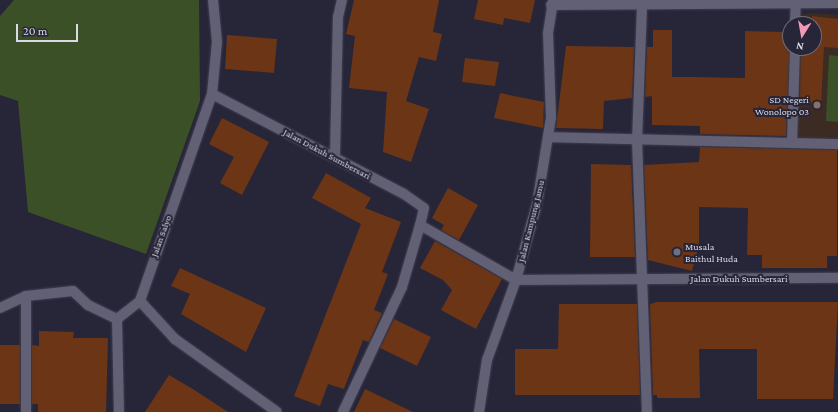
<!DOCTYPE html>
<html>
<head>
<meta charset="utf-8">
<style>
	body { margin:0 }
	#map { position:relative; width:838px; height:412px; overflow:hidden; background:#272538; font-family:"Crimson Pro",serif }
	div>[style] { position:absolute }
	.education>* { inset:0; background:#3c2b23 }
	.green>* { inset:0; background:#3c5028 }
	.building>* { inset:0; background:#6c3515 }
	.roads { filter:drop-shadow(0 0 1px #403f4f) drop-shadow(0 0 1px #403f4f) }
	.minor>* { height:10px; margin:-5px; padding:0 5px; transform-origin:5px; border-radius:5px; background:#616075 }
	.dots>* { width:11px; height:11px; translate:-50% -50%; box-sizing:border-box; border:2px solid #272538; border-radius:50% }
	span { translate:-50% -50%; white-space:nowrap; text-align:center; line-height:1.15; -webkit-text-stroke:4px #272538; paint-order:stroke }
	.poi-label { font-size:10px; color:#dad9e5 }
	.right { translate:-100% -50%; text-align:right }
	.left { translate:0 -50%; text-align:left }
	.street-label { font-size:10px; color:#dad9e5 }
	.north { position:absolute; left:782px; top:16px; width:40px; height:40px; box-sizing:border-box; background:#272538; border:1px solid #6f6d7d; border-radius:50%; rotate:191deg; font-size:11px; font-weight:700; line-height:16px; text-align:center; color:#dad9e5 }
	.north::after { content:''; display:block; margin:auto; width:14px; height:18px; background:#f09ab7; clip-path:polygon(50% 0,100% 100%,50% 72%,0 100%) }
	.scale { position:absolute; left:16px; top:24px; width:62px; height:18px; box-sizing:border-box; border:2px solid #dad9e5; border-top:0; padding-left:5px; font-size:12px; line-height:14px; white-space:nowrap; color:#dad9e5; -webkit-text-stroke:3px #272538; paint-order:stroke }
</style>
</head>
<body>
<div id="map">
	<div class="education">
		<div style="clip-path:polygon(811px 13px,838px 15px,838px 138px,795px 137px,798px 48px,814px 48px,814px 24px,800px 24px,800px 15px)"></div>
	</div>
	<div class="green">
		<div style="clip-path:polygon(14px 0,199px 0,200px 101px,146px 254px,28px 212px,18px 101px,0 95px,0 16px)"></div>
		<div style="clip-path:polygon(829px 55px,838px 56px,838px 122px,826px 121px)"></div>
	</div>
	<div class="building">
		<div style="clip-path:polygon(354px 0,439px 0,433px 32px,442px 34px,436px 61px,419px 57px,406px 101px,429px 109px,411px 162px,383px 152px,387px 92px,349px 88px,355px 36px,346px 34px)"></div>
		<div style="clip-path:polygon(478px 0,535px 0,530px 23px,504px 18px,503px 25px,474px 19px)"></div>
		<div style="clip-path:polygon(812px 16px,838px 19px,838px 48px,824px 47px,821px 104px,800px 103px,801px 48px,814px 48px)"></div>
		<div style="clip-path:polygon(653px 30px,672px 30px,672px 77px,695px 77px,745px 78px,745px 31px,790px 32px,786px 136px,700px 134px,700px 126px,652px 125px,652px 96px,645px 97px,647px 47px,653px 47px)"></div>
		<div style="clip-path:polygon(227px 35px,277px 39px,274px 73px,225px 69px)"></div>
		<div style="clip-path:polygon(566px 46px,634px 47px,632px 98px,604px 101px,603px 129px,556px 128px)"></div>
		<div style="clip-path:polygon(465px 58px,499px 62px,495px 86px,462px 82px)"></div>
		<div style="clip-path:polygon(500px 93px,544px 102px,543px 128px,494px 118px)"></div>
		<div style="clip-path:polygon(222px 118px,269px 142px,242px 195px,220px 183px,234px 157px,209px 144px)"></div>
		<div style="clip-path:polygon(700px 147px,837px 150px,837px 256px,827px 256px,827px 268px,762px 268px,762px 255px,747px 255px,748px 208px,699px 207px,699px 245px,692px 271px,648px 260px,644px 165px,699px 162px)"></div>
		<div style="clip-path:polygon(591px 164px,631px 165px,635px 257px,590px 257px)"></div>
		<div style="clip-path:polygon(326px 173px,371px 198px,365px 208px,401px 222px,382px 272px,388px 274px,374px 310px,382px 313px,369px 342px,363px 340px,344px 389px,328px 384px,320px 406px,294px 396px,361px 224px,312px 198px)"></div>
		<div style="clip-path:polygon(448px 188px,478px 205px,459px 240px,441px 230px,444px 225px,432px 218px)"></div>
		<div style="clip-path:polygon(435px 241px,502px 279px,476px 329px,441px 310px,452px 290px,443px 280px,420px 268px)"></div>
		<div style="clip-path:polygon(180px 268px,266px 308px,246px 352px,181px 314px,190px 294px,171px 286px)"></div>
		<div style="clip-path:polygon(657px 302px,838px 302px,833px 399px,757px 399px,757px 349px,699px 349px,700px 398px,657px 398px,657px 395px,653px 395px,650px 304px)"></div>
		<div style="clip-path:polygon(559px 304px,637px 304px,640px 395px,515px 395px,515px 349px,558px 349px)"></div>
		<div style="clip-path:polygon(394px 319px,431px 337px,417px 366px,380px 348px)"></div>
		<div style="clip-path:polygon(39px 331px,74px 332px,73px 338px,108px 338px,106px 412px,38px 412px,38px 404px,32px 404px,32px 345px,39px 346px)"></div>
		<div style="clip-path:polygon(0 345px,20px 345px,20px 404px,0 404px)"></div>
		<div style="clip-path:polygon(169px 375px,196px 391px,228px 412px,145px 412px)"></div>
		<div style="clip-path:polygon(365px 389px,413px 412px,354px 412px)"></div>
	</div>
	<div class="roads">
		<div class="minor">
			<div style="left:213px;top:0;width:42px;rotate:84.6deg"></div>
			<div style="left:217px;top:42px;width:52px;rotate:95.5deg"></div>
			<div style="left:212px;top:94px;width:219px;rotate:109.2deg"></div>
			<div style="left:140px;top:301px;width:52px;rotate:47.4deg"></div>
			<div style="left:175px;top:339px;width:125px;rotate:35.6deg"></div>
			<div style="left:551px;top:5px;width:287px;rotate:-0.4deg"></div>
			<div style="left:642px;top:6px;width:134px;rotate:92.1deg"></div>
			<div style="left:637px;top:140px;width:272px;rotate:87.9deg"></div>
			<div style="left:795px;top:24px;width:23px;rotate:-88deg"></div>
			<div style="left:212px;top:94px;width:216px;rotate:27.5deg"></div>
			<div style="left:404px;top:194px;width:24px;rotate:35deg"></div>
			<div style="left:424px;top:208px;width:17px;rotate:103deg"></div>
			<div style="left:420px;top:225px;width:111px;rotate:29.8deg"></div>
			<div style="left:516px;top:280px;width:322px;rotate:-0.4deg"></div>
			<div style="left:548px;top:137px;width:290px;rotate:1.4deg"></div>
			<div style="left:792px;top:143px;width:95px;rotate:-88.2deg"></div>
			<div style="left:335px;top:157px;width:140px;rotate:-88.8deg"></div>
			<div style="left:338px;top:17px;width:17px;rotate:-77deg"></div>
			<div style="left:26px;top:296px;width:116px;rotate:90deg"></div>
			<div style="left:0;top:308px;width:29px;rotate:-25deg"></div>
			<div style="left:26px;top:296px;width:47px;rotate:-6.1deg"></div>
			<div style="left:73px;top:291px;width:21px;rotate:43deg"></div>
			<div style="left:88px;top:305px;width:32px;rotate:26deg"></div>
			<div style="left:117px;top:319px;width:93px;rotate:88.8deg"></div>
			<div style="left:117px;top:319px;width:29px;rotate:-38deg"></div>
			<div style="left:343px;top:412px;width:138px;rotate:-64.7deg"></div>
			<div style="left:402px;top:287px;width:65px;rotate:-73.8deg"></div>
			<div style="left:479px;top:412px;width:53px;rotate:-81.3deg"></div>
			<div style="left:487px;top:360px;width:85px;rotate:-70.1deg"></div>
			<div style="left:516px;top:280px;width:79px;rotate:-74.6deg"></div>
			<div style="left:537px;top:204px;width:87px;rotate:-80.8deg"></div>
			<div style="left:551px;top:118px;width:85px;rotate:-92deg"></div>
			<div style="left:548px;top:33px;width:33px;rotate:-81deg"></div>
		</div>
	</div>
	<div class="dots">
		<div style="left:817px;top:105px;background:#8d6e63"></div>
		<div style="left:677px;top:252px;background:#6b7280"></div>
	</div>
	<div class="poi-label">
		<span class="right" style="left:809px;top:105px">SD Negeri<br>Wonolopo 03</span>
		<span class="left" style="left:685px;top:252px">Musala<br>Baithul Huda</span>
	</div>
	<div class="street-label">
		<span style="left:327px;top:154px;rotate:28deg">Jalan Dukuh Sumbersari</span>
		<span style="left:531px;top:221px;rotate:-76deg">Jalan Kampung Jamu</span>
		<span style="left:161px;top:236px;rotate:-70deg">Jalan Salyo</span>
		<span style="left:739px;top:279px">Jalan Dukuh Sumbersari</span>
	</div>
	<div class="north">N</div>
	<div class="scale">20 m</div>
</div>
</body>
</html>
